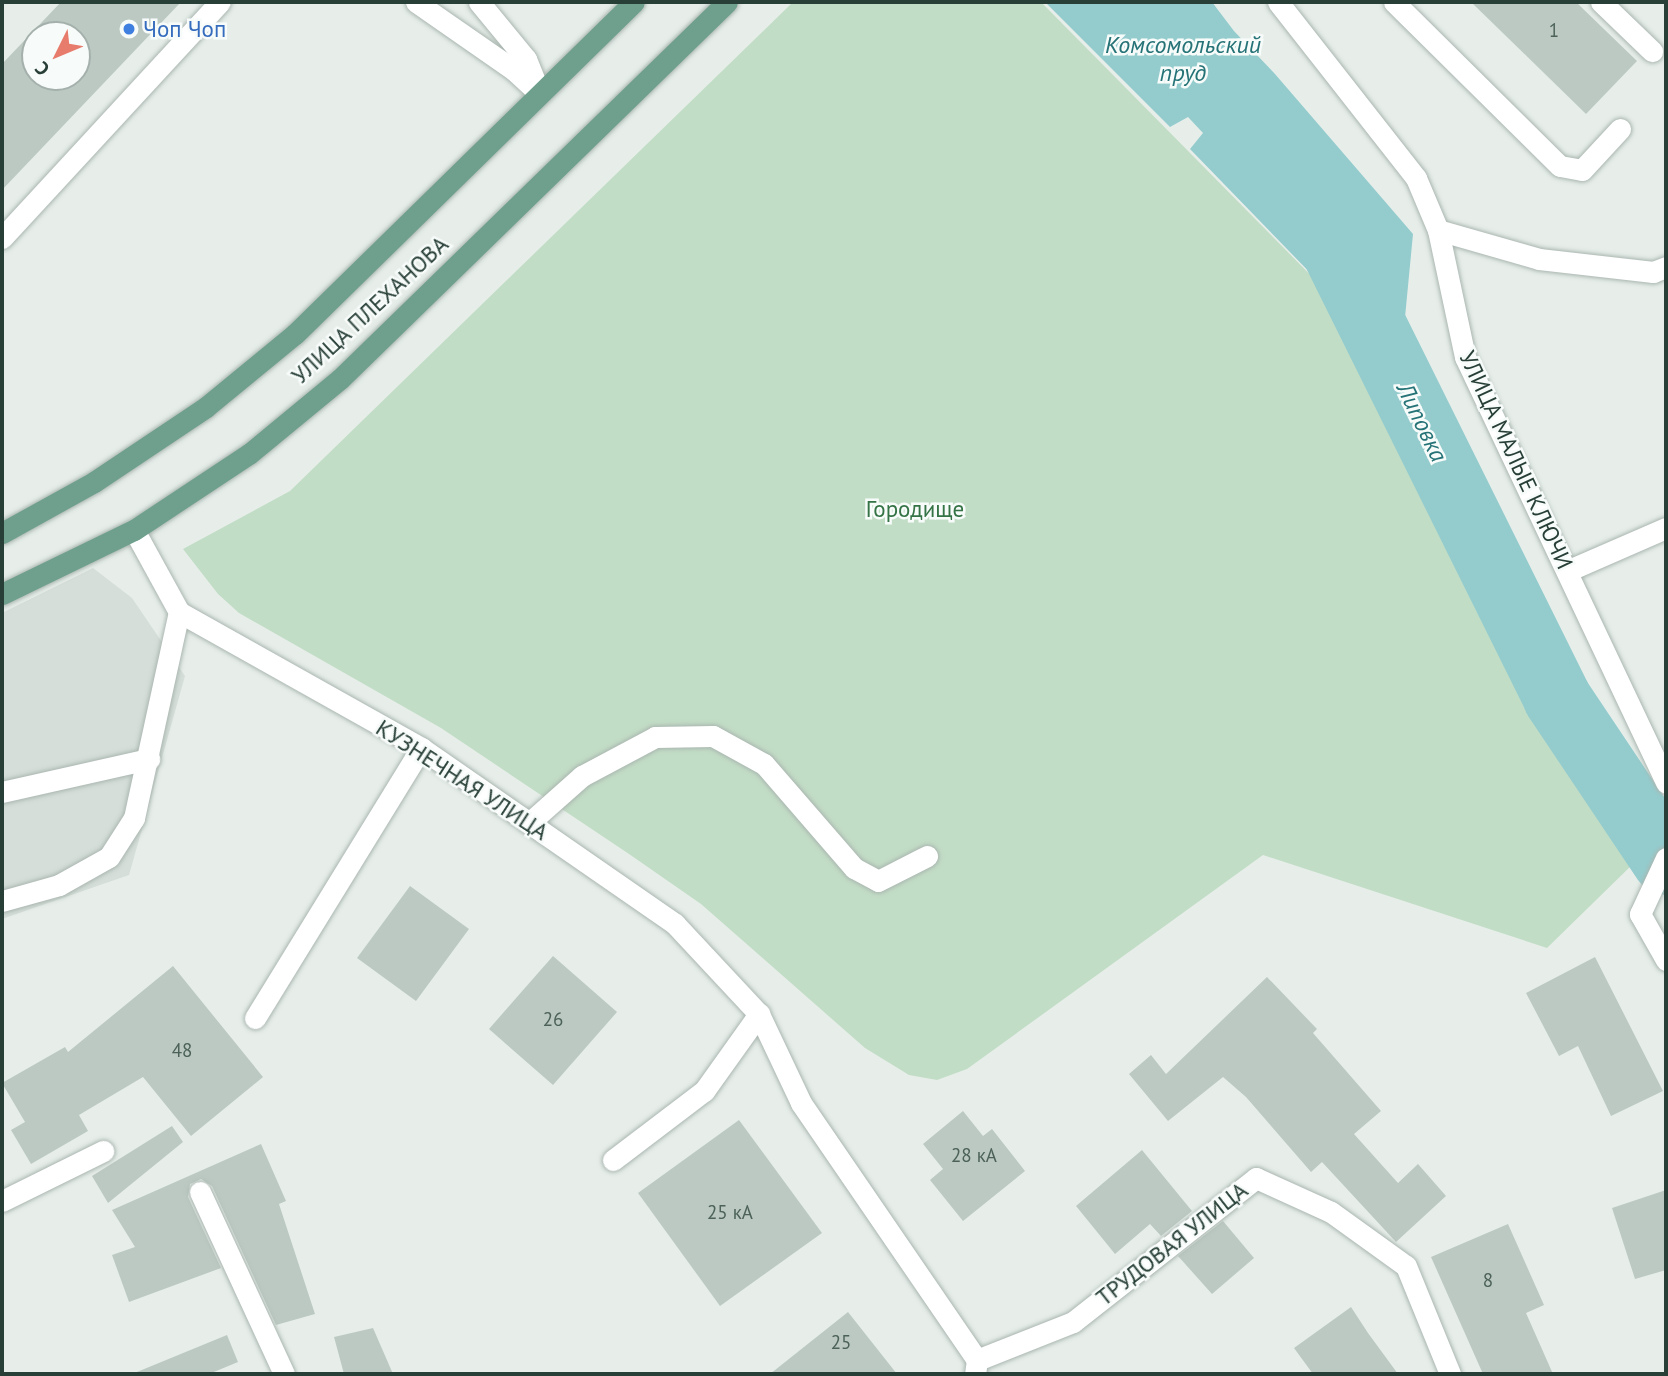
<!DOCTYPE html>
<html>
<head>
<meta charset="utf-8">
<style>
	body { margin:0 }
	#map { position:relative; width:1668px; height:1376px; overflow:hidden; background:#e7eeea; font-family:"PT Sans",sans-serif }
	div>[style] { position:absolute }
	.built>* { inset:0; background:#d5ded9 }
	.green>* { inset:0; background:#c2ddc6 }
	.water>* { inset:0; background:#94ccce }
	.river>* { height:68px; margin:-34px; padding:0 34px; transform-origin:34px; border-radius:34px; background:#94ccce }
	.building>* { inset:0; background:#bcc9c3 }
	.roads { filter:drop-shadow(0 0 2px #aab6b0) drop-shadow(0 0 2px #aab6b0) }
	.minor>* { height:21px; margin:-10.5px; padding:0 10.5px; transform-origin:10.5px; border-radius:10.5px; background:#fff }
	.major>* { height:21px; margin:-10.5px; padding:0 10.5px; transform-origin:10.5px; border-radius:10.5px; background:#6fa08d }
	.dots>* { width:19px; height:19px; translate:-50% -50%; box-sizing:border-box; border:4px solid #f7fbf9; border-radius:50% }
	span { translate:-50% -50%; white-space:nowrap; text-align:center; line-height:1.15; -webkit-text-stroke:5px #f7fbf9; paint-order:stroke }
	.number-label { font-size:19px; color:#4c6259 }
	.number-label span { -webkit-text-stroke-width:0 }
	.shop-label { font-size:23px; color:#366cbe }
	.left { translate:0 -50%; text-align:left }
	.street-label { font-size:23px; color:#273f36 }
	.park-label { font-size:23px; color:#347345 }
	.water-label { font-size:24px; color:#257377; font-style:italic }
	.frame { position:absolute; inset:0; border:4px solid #273f36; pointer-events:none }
	.north { position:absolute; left:21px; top:21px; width:70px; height:70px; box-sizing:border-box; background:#f7fbf9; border:2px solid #a4b0ab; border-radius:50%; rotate:227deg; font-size:19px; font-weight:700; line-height:28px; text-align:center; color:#273f36 }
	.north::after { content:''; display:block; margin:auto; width:24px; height:32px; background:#e77b6c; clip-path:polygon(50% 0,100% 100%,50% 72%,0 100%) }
</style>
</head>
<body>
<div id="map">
	<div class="built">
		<div style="clip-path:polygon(93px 568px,132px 598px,185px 676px,129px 875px,2px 919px,2px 613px)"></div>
	</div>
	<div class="green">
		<div style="clip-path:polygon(793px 2px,1041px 2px,1347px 312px,1390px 378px,1408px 424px,1633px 864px,1547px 948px,1263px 855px,967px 1069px,937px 1080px,909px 1075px,865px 1048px,701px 904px,629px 854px,441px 728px,239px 613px,218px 594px,183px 549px,290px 491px)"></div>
	</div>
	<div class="water">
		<div style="clip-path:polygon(1045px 2px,1212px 2px,1234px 31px,1275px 74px,1413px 234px,1404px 328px,1377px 336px,1337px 296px,1340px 285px,1329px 274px,1320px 283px,1190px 149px,1203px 133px,1188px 117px,1170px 127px)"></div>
	</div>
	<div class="river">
		<div style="left:1336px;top:252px;width:498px;rotate:63.6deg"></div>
		<div style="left:1557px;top:698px;width:196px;rotate:56.2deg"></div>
	</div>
	<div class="building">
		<div style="clip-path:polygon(evenodd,61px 2px,181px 2px,2px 190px,2px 64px,61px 2px,35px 35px,77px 35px,77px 77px,35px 77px,35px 35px)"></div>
		<div style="clip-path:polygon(1471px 2px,1576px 2px,1637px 61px,1586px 114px)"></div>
		<div style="clip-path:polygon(410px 886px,469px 929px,416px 1001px,357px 958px)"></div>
		<div style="clip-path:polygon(553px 956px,617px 1012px,553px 1085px,489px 1029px)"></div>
		<div style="clip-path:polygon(1595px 957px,1663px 1091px,1611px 1116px,1578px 1046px,1559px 1056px,1526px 993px)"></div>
		<div style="clip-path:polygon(173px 966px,263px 1077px,191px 1136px,143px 1077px,79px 1115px,88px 1131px,31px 1164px,11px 1130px,25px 1122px,2px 1083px,65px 1047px,68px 1052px)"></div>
		<div style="clip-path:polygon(1267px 977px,1317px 1029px,1313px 1033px,1381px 1111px,1354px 1134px,1398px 1183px,1418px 1164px,1446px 1196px,1396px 1242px,1322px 1162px,1311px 1172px,1246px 1097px,1223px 1077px,1168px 1121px,1129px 1074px,1151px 1055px,1166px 1074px)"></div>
		<div style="clip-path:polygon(963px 1111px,983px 1136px,992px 1129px,1025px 1171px,963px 1221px,930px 1180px,943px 1169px,923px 1144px)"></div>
		<div style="clip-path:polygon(739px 1120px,822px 1233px,720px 1306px,638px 1193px)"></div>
		<div style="clip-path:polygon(172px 1126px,183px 1142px,108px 1203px,92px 1176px)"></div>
		<div style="clip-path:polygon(261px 1144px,286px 1201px,279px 1204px,315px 1314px,276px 1325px,212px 1186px,201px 1179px,190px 1184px,188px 1197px,221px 1268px,129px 1302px,112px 1255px,135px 1247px,112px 1210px)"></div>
		<div style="clip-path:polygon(1142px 1150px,1192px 1211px,1161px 1236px,1150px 1224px,1115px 1254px,1076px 1206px)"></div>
		<div style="clip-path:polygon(1666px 1190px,1666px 1270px,1635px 1279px,1612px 1208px)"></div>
		<div style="clip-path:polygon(1223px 1221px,1254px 1258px,1212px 1294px,1178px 1256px)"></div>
		<div style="clip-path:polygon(1508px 1224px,1544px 1305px,1526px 1313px,1553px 1374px,1483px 1374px,1431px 1257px)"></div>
		<div style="clip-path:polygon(1351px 1307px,1368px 1333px,1398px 1374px,1313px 1374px,1294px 1348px)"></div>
		<div style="clip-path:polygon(848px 1312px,897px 1374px,770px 1374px)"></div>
		<div style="clip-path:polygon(373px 1328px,393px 1374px,344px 1374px,334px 1337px)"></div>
		<div style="clip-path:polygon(227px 1335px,238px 1362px,209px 1374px,132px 1374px)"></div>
	</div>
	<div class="roads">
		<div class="minor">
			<div style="left:416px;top:2px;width:119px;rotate:34.8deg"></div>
			<div style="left:514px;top:70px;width:34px;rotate:43deg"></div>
			<div style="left:479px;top:2px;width:74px;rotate:50.5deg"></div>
			<div style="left:526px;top:59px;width:32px;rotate:68deg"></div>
			<div style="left:1278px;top:2px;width:224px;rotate:51.9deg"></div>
			<div style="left:1416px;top:178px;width:56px;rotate:67.1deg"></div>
			<div style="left:1438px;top:230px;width:130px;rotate:78deg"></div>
			<div style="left:1465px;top:357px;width:471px;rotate:64.7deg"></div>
			<div style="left:1394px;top:2px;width:233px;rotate:44.7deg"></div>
			<div style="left:1560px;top:166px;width:22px;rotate:10deg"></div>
			<div style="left:1582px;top:170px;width:56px;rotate:-47.2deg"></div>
			<div style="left:1601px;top:2px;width:71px;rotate:43.9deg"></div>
			<div style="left:1438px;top:230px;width:105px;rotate:16deg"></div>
			<div style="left:1539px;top:259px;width:115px;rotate:6.5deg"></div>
			<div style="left:1653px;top:272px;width:14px;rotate:-21deg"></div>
			<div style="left:2px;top:238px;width:321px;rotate:-47.3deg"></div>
			<div style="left:134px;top:530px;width:94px;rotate:61.2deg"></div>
			<div style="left:179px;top:612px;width:278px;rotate:29.3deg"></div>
			<div style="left:421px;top:748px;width:309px;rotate:34.7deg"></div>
			<div style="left:675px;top:924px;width:123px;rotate:47deg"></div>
			<div style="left:759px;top:1014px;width:98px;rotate:64.7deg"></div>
			<div style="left:801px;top:1103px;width:311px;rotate:55.6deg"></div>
			<div style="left:977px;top:1360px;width:14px;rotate:98deg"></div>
			<div style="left:1567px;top:571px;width:108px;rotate:-23.5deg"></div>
			<div style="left:2px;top:792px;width:151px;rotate:-12.7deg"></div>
			<div style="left:529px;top:823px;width:71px;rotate:-41.6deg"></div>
			<div style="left:582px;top:776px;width:83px;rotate:-28.1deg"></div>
			<div style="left:655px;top:737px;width:58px;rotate:-1deg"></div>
			<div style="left:713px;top:736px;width:58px;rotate:28.8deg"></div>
			<div style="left:764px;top:764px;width:138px;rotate:49.1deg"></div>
			<div style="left:854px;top:868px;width:27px;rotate:28deg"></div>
			<div style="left:878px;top:881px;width:55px;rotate:-27deg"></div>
			<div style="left:1666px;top:858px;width:62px;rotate:114.9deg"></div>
			<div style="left:1640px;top:914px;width:53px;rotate:60.5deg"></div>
			<div style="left:2px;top:901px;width:59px;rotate:-15.7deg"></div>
			<div style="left:59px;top:885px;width:57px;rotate:-29.2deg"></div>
			<div style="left:109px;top:857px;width:46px;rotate:-57.3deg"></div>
			<div style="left:134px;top:818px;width:211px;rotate:-77.7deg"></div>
			<div style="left:255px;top:1018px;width:317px;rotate:-58.4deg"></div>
			<div style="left:613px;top:1160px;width:114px;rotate:-37.2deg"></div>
			<div style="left:704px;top:1091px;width:95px;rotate:-54.5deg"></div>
			<div style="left:200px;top:1192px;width:200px;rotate:65.2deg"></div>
			<div style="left:2px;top:1201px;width:113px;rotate:-26.3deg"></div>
			<div style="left:977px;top:1360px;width:103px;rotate:-21.6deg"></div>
			<div style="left:1073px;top:1322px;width:233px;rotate:-38.2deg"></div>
			<div style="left:1256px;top:1178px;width:82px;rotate:24.4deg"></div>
			<div style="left:1331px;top:1212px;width:92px;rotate:35.8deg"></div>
			<div style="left:1406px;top:1266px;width:117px;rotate:67.8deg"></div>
		</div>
		<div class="major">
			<div style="left:2px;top:533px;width:105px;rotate:-29deg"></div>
			<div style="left:94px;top:482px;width:135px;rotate:-33.8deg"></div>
			<div style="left:206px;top:407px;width:115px;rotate:-39.4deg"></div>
			<div style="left:295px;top:334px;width:474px;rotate:-44.4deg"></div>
			<div style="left:2px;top:594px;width:147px;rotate:-25.9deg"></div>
			<div style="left:134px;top:530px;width:138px;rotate:-33.5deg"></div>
			<div style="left:249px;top:454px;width:118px;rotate:-39.5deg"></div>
			<div style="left:340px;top:379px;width:540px;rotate:-44.25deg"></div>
		</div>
	</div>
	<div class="dots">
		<div style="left:129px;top:29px;background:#3f7fe0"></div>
	</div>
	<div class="number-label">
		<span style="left:1554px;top:31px">1</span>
		<span style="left:553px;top:1020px">26</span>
		<span style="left:182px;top:1051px">48</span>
		<span style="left:974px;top:1156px">28 кА</span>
		<span style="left:730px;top:1213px">25 кА</span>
		<span style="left:1488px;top:1281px">8</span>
		<span style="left:841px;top:1343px">25</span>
	</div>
	<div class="shop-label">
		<span class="left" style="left:143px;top:29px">Чоп Чоп</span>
	</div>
	<div class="street-label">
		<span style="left:370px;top:310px;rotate:-43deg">УЛИЦА ПЛЕХАНОВА</span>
		<span style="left:1516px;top:460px;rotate:65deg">УЛИЦА МАЛЫЕ КЛЮЧИ</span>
		<span style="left:462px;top:780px;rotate:33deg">КУЗНЕЧНАЯ УЛИЦА</span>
		<span style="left:1172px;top:1244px;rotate:-38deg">ТРУДОВАЯ УЛИЦА</span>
	</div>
	<div class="park-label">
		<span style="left:915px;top:509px">Городище</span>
	</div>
	<div class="water-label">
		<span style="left:1183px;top:59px">Комсомольский<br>пруд</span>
		<span style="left:1422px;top:422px;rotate:64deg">Липовка</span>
	</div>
	<div class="frame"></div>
	<div class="north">С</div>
</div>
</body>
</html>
